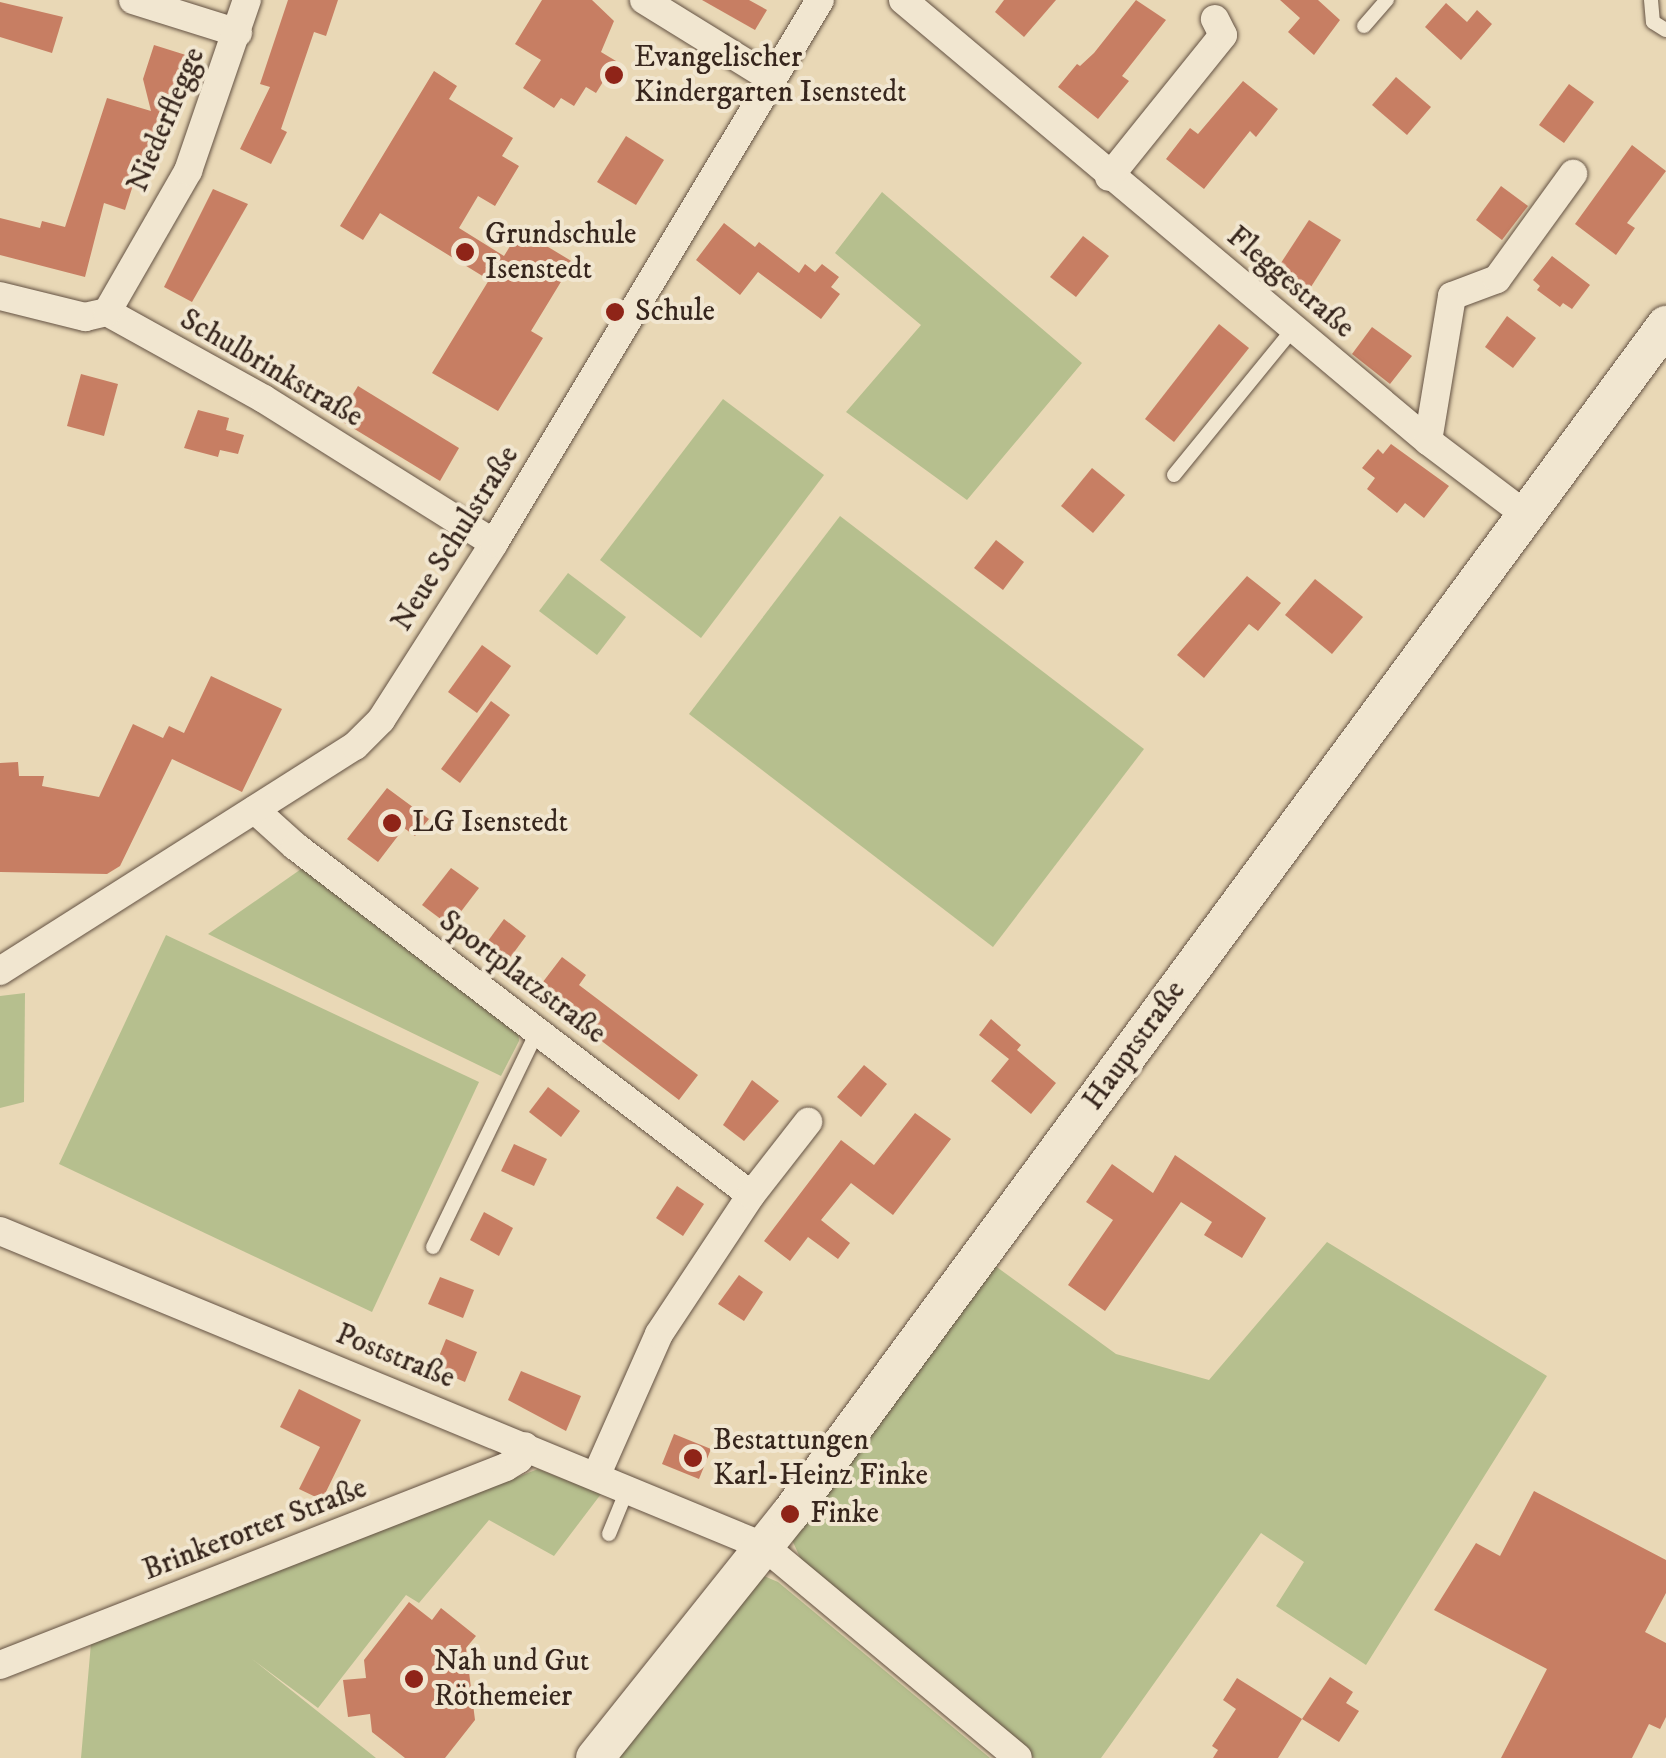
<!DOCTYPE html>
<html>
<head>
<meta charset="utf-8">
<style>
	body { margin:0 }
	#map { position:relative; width:1666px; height:1758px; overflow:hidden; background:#e9d8b6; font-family:"IM FELL DW Pica",serif }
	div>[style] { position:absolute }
	.green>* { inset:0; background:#b6bf8e }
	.building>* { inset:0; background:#c77e63 }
	.roads { filter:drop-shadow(0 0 2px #645243) drop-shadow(0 0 2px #645243) }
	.lane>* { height:14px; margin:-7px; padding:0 7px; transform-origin:7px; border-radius:7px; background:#f1e6d0 }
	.street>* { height:28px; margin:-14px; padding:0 14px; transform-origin:14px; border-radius:14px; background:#f1e6d0 }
	.secondary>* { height:38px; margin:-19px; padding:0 19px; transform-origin:19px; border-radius:19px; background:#f1e6d0 }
	.dots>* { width:28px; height:28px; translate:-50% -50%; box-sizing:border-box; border:5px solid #f1e6d0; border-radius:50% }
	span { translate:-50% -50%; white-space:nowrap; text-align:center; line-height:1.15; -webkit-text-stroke:8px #f1e6d0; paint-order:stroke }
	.poi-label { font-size:30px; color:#37261d }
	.left { translate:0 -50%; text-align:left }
	.street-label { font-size:30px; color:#37261d }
</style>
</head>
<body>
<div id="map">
	<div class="green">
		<div style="clip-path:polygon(882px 192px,1082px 363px,967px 500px,846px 412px,921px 325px,835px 253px)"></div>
		<div style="clip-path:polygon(723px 399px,824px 475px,701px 638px,600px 560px)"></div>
		<div style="clip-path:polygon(840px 516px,1144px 749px,993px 947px,689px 714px)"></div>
		<div style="clip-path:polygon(568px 573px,626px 617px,597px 655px,539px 611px)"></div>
		<div style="clip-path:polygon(304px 867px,518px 1028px,519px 1041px,501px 1076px,208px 934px)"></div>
		<div style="clip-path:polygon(166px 935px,479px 1082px,372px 1312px,59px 1164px)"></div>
		<div style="clip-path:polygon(25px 993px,24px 1102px,0 1108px,0 996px)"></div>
		<div style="clip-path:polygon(1327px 1242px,1547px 1376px,1366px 1665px,1276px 1606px,1304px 1562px,1261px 1533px,1101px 1758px,1034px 1758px,804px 1566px,792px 1540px,994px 1265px,1116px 1354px,1209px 1380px)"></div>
		<div style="clip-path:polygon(538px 1469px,601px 1494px,554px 1556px,489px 1520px,419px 1603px,406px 1595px,318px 1708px,252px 1659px,376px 1758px,81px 1758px,91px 1643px)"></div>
		<div style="clip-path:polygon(764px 1576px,778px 1582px,990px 1758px,618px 1758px)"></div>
	</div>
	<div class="building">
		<div style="clip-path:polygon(288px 0,338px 0,326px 36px,314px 32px,281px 129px,287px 132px,271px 164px,240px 149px,270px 87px,260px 84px)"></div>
		<div style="clip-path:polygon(542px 0,592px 0,614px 21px,601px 52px,616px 61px,596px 93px,586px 87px,574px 106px,561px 98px,554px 108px,523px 88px,541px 60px,515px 44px)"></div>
		<div style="clip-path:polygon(702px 0,749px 0,767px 10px,755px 30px)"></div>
		<div style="clip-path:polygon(1004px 0,1056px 0,1024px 37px,995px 12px)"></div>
		<div style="clip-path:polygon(1136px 0,1166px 20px,1122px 76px,1129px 81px,1098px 119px,1058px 87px,1077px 64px,1080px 66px,1094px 53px)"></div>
		<div style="clip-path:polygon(1280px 0,1318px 0,1340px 20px,1314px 55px,1288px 32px,1300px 18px)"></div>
		<div style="clip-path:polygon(0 2px,63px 17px,52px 53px,0 37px)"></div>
		<div style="clip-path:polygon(1446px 3px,1467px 22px,1477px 10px,1492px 24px,1461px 60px,1425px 27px)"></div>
		<div style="clip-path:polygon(154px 45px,189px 56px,178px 91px,171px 88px,158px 143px,152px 153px,144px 151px,125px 210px,104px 203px,85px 277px,0 255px,0 218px,40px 228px,42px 221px,65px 227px,107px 98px,151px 111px,143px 79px)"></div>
		<div style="clip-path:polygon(434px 71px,457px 86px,449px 99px,513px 138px,502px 156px,519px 166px,495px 206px,478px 196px,459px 228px,504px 256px,520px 230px,573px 262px,531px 331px,543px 338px,498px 411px,432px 373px,489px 280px,380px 213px,363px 240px,340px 226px)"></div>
		<div style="clip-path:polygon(1396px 77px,1431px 107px,1407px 135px,1372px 105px)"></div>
		<div style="clip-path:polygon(1243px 81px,1278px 109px,1256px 137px,1250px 131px,1204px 189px,1166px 159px,1190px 128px,1198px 134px)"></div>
		<div style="clip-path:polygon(1569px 84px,1594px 102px,1564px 143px,1539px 125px)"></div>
		<div style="clip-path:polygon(626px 136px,664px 160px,636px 205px,597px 182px)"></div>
		<div style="clip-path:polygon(1632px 145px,1666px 171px,1627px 223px,1635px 228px,1616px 255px,1575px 224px)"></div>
		<div style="clip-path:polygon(1501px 186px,1528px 206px,1502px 240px,1476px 220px)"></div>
		<div style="clip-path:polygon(213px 189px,248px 204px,192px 302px,164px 287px)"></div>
		<div style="clip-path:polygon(1309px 220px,1341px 240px,1309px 290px,1277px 269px)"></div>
		<div style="clip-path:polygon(724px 223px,755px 247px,759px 242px,799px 273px,805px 264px,815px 272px,822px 264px,839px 277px,831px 287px,840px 294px,821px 319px,758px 272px,740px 295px,696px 260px)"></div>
		<div style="clip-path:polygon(1083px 236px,1109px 256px,1076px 297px,1050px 277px)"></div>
		<div style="clip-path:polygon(1552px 256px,1590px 285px,1572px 309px,1563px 303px,1560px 307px,1537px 290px,1540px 286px,1533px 280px)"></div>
		<div style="clip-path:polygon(1507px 316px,1536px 338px,1513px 368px,1485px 347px)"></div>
		<div style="clip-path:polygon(1219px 324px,1249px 348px,1174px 442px,1145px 419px)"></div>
		<div style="clip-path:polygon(1372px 327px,1412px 356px,1390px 384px,1352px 354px)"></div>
		<div style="clip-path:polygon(81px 374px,118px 384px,104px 436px,67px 426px)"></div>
		<div style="clip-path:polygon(358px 386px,459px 448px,440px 481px,338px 419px)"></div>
		<div style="clip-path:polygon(198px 410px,229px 418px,226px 430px,244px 435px,238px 454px,220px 450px,218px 457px,184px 448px)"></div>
		<div style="clip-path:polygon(1391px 444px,1449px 486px,1424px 518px,1405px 503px,1397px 513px,1367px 489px,1375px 478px,1362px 468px,1378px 449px,1383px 454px)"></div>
		<div style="clip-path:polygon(1092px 468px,1125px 495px,1093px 533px,1061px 506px)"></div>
		<div style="clip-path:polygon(996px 540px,1024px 562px,1003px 590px,974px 568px)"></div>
		<div style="clip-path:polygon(1247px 576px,1281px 603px,1258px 631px,1249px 624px,1204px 678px,1177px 655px)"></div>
		<div style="clip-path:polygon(1315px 579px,1363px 617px,1332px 654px,1285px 615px)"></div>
		<div style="clip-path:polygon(482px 645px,511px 666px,477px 713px,448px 692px)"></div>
		<div style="clip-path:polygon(211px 676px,282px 709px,242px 792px,172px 759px,120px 866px,107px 874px,0 872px,0 763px,18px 762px,19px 776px,44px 776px,42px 786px,99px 797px,133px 724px,163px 738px,169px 726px,184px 733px)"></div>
		<div style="clip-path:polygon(491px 701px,510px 715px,460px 783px,441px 769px)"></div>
		<div style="clip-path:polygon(387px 788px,429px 819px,415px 836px,404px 828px,378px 862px,347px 839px)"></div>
		<div style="clip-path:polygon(451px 868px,479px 888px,450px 926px,422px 905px)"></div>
		<div style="clip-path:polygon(504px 919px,526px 936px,504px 966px,482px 949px)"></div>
		<div style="clip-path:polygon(562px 957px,586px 975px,579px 985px,698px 1075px,679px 1100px,536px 991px)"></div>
		<div style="clip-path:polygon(991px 1019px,1021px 1045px,1017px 1050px,1056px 1083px,1031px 1114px,991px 1081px,1009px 1059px,979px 1035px)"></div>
		<div style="clip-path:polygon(864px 1065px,887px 1084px,861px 1117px,837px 1097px)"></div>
		<div style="clip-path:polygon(752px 1080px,779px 1101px,744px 1141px,723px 1125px)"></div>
		<div style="clip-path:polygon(548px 1087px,580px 1111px,561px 1137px,529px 1112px)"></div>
		<div style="clip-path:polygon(915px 1113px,951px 1139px,893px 1215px,851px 1183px,821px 1220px,850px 1243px,838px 1259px,808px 1237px,790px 1261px,764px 1241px,841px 1140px,874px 1165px)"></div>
		<div style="clip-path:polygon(514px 1144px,547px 1159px,534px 1186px,501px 1171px)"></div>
		<div style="clip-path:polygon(1175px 1155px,1266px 1218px,1242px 1258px,1204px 1235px,1212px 1222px,1181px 1202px,1105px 1311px,1068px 1285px,1113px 1220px,1086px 1202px,1112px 1164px,1153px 1193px)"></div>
		<div style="clip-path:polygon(677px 1186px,704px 1204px,683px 1236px,656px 1218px)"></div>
		<div style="clip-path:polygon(484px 1212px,513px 1228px,499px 1256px,470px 1240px)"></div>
		<div style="clip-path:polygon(739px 1275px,763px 1292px,744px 1321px,718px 1304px)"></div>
		<div style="clip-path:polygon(440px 1277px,474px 1290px,463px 1318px,428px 1304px)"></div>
		<div style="clip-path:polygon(446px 1339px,477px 1352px,465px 1382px,434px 1369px)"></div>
		<div style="clip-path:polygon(521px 1371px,581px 1396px,566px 1431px,508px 1400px)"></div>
		<div style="clip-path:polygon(299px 1389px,361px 1420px,322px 1500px,299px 1489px,320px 1447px,280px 1427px)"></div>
		<div style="clip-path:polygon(674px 1434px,711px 1449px,699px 1479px,662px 1464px)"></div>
		<div style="clip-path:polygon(1534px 1491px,1666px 1560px,1666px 1593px,1645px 1632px,1666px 1643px,1666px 1717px,1660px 1729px,1649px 1724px,1632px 1758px,1501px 1758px,1547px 1669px,1434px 1610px,1476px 1543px,1500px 1556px)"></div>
		<div style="clip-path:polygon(409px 1602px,432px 1620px,441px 1608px,476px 1636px,466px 1648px,475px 1720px,445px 1758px,405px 1758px,372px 1732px,370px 1714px,348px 1717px,343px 1680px,366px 1678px,364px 1660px)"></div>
		<div style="clip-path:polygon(1330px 1677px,1353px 1692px,1346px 1703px,1359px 1711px,1339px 1742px,1302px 1719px)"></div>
		<div style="clip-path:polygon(1237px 1678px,1302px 1719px,1278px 1758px,1213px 1758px,1218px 1750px,1212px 1746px,1236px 1709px,1223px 1700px)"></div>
	</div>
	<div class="roads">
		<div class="lane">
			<div style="left:1651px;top:0;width:22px;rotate:85deg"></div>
			<div style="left:1653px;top:22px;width:15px;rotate:32deg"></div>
			<div style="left:1364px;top:26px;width:35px;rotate:-49deg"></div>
			<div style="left:1174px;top:475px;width:188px;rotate:-50.8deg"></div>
			<div style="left:433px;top:1247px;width:241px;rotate:-64.2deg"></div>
			<div style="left:609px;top:1534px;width:48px;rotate:-67.8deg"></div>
		</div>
		<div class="street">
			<div style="left:133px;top:0;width:110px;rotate:17.4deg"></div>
			<div style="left:644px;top:0;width:150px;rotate:31.7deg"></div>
			<div style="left:903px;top:0;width:686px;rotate:40.03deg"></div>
			<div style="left:1428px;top:441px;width:123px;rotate:37.1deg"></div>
			<div style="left:1109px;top:177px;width:182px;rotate:-51.2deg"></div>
			<div style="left:1223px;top:35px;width:18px;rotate:-117deg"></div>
			<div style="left:0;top:296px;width:88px;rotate:13.9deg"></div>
			<div style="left:85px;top:317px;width:23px;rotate:-13deg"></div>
			<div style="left:107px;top:312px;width:179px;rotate:29deg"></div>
			<div style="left:264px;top:399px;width:271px;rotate:32.1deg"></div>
			<div style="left:107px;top:312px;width:163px;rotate:-60.1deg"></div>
			<div style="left:188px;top:171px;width:181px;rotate:-71deg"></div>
			<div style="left:1428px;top:441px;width:147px;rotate:-80.6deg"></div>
			<div style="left:1452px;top:296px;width:48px;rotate:-20.7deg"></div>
			<div style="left:1497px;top:279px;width:130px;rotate:-54.1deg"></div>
			<div style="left:255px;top:810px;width:54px;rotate:42deg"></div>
			<div style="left:295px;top:846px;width:574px;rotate:37.43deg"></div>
			<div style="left:0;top:971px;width:420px;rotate:-32.4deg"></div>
			<div style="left:355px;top:746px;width:37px;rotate:-45deg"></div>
			<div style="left:381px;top:720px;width:210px;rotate:-57.4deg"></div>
			<div style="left:494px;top:543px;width:633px;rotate:-59.02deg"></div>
			<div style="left:0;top:1231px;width:828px;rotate:22.44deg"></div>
			<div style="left:765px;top:1547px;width:329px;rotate:39.8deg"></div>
			<div style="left:597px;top:1474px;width:153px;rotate:-66.1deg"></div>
			<div style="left:659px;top:1334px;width:167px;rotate:-56.5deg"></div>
			<div style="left:751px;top:1195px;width:93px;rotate:-52deg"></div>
			<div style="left:0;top:1665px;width:543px;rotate:-21.37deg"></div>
			<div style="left:506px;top:1467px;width:15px;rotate:-32deg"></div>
			<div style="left:519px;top:1459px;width:14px;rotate:-65deg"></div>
		</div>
		<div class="secondary">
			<div style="left:595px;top:1758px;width:312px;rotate:-51.4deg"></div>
			<div style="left:790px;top:1514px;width:1477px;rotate:-53.62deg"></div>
		</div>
	</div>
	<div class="dots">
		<div style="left:614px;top:75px;background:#8f2418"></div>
		<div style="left:465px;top:252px;background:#8f2418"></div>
		<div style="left:615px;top:312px;background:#8f2418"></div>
		<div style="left:392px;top:823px;background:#8f2418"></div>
		<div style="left:693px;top:1458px;background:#8f2418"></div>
		<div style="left:790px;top:1514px;background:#8f2418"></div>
		<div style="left:414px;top:1679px;background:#8f2418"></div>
	</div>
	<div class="poi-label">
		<span class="left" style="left:634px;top:75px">Evangelischer<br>Kindergarten Isenstedt</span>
		<span class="left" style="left:485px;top:252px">Grundschule<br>Isenstedt</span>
		<span class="left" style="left:635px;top:312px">Schule</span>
		<span class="left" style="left:412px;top:823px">LG Isenstedt</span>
		<span class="left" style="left:713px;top:1458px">Bestattungen<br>Karl-Heinz Finke</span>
		<span class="left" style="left:810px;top:1514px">Finke</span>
		<span class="left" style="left:434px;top:1679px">Nah und Gut<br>Röthemeier</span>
	</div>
	<div class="street-label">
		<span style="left:167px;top:120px;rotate:-67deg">Niederflegge</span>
		<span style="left:1290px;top:283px;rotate:40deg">Fleggestraße</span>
		<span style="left:271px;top:369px;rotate:30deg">Schulbrinkstraße</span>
		<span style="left:456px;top:539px;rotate:-58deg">Neue Schulstraße</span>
		<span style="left:522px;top:978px;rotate:37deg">Sportplatzstraße</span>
		<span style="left:1135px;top:1046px;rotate:-54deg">Hauptstraße</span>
		<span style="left:395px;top:1357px;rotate:22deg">Poststraße</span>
		<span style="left:255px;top:1530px;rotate:-21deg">Brinkerorter Straße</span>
	</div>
</div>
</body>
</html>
